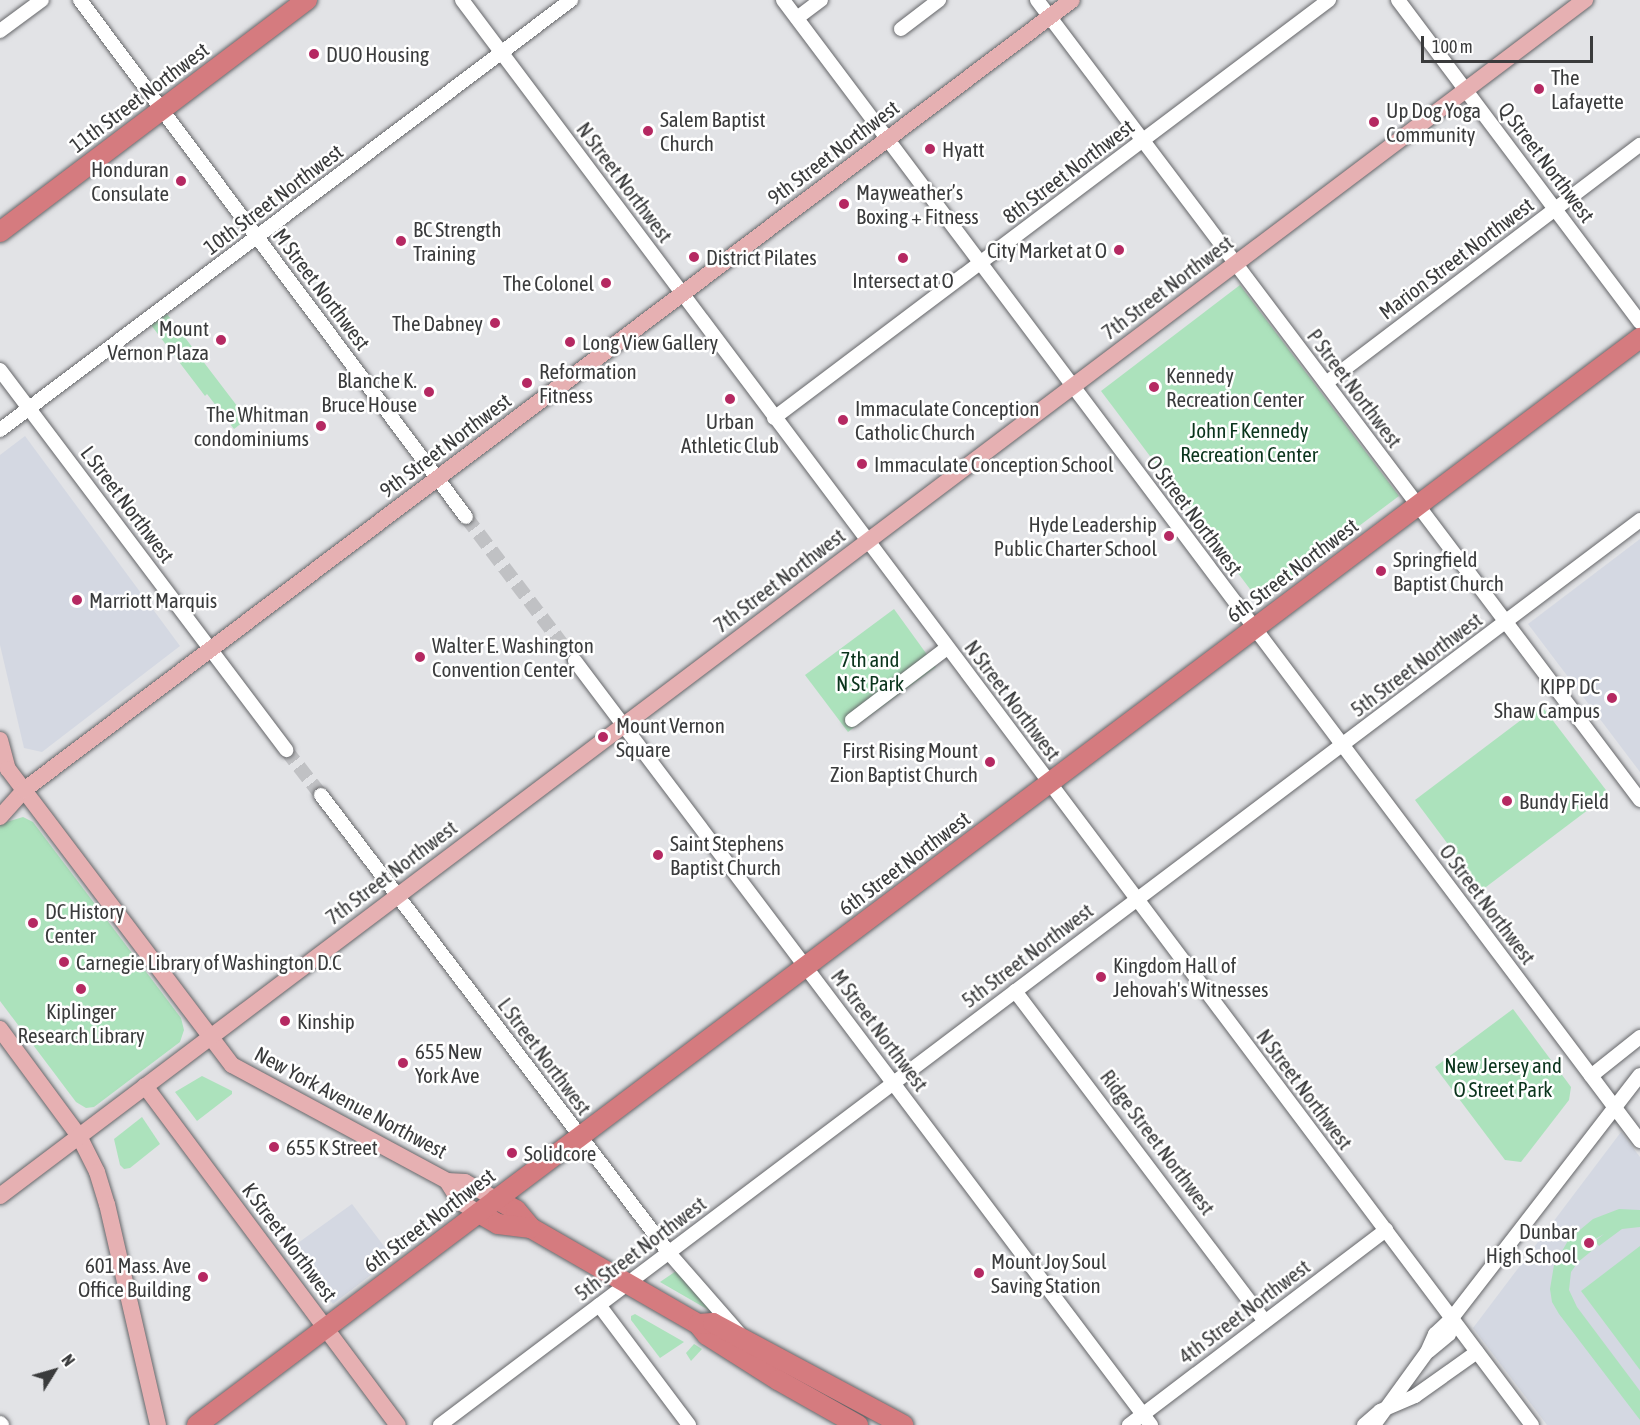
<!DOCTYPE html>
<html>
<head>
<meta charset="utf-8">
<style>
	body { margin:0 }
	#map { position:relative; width:1640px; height:1425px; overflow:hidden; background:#e2e3e6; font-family:"Asap Condensed",sans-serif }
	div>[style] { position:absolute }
	.built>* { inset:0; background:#d4d8e2 }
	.green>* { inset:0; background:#ace2bc }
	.minor-tunnel>* { height:14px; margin-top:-7px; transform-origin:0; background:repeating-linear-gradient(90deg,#c0c1c4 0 14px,transparent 0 21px) }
	.roads { filter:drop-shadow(0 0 2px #656669) drop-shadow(0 0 2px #656669) }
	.minor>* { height:14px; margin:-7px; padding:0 7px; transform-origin:7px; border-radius:7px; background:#fff }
	.major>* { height:16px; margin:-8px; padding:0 8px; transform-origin:8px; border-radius:8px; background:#e6b0b2 }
	.highway>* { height:20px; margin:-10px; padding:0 10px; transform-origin:10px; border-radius:10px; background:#d57b7f }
	.dots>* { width:16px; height:16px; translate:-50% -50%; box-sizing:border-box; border:3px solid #fff; border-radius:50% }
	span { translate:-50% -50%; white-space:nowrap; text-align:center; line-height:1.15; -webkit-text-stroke:5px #fff; paint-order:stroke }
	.poi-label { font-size:21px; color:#3a3b3c }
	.left { translate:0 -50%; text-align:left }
	.right { translate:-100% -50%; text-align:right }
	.street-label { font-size:21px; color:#3a3b3c }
	.park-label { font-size:21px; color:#0a341c }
	.north { position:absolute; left:24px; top:1341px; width:60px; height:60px; -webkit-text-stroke:4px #fff; paint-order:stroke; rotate:53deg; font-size:16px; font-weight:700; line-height:24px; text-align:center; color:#3a3b3c }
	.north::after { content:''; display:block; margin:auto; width:21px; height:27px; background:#3a3b3c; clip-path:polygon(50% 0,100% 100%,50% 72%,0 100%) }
	.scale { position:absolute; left:1421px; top:36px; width:172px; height:27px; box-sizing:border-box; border:3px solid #3a3b3c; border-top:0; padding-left:8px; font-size:18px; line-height:21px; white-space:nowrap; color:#3a3b3c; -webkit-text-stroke:4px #fff; paint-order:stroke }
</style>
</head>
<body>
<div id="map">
	<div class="built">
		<div style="clip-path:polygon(25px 436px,180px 646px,42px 752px,24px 748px,0 645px,0 455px)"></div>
		<div style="clip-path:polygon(1640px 539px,1640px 772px,1528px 624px)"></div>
		<div style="clip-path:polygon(1621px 1132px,1640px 1157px,1640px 1425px,1547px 1425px,1473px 1328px)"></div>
		<div style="clip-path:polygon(352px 1204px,393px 1258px,333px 1304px,291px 1248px)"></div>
	</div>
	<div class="green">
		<div style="clip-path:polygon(1240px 285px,1399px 496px,1259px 601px,1101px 391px)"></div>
		<div style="clip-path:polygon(167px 314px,247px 419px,234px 429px,207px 394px,205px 396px,151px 325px)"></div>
		<div style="clip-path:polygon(894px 609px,936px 667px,848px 732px,805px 675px)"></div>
		<div style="clip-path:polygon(1541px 705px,1609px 794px,1482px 890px,1415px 800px)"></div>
		<div style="clip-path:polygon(23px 817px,33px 822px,181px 1018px,184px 1030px,180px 1042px,94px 1107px,86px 1108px,76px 1102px,0 1001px,0 824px)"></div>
		<div style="clip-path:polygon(1513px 1009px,1571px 1087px,1569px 1100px,1521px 1162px,1505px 1160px,1435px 1067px)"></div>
		<div style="clip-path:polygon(202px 1076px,232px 1091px,232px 1094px,197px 1121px,175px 1092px)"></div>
		<div style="clip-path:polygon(142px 1117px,160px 1144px,130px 1168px,124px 1169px,120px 1165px,114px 1139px)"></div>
		<div style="clip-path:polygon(1619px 1209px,1640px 1210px,1640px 1227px,1622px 1229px,1599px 1246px,1595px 1241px,1604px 1234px,1592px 1241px,1586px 1247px,1590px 1244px,1594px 1249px,1578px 1262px,1571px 1272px,1569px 1290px,1577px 1307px,1640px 1391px,1640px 1420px,1559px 1314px,1552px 1302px,1550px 1289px,1554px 1265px,1569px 1239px,1593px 1219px)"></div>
		<div style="clip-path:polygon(1640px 1246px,1640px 1370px,1581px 1291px)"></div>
		<div style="clip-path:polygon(679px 1269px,719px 1316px,660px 1282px)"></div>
		<div style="clip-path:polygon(635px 1314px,684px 1342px,660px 1358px,631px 1320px,631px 1316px)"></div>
		<div style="clip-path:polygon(694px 1344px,702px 1349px,691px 1361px,686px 1353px)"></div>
	</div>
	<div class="minor-tunnel">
		<div style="left:466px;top:517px;width:181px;rotate:52.9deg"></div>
		<div style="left:286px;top:750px;width:57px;rotate:52.1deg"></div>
	</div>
	<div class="roads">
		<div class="minor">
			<div style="left:80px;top:0;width:645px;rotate:53.25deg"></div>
			<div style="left:462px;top:0;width:1782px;rotate:53.1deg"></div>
			<div style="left:783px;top:0;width:1427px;rotate:53.09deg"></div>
			<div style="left:1037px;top:0;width:1002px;rotate:52.99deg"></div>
			<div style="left:1398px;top:0;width:403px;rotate:53.1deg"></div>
			<div style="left:797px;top:18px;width:30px;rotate:-37deg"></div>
			<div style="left:901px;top:29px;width:48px;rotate:-37.3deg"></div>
			<div style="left:0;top:31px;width:52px;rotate:-36.4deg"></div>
			<div style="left:0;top:370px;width:476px;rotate:53deg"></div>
			<div style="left:1326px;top:383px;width:394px;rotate:-37.2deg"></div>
			<div style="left:774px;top:418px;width:695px;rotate:-36.99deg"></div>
			<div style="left:0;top:430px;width:715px;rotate:-36.98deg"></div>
			<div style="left:575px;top:661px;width:957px;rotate:52.99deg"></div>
			<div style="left:852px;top:720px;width:119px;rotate:-37.2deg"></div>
			<div style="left:321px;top:795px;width:575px;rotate:52.77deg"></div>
			<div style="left:669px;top:1253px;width:106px;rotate:48.8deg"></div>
			<div style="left:1015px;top:991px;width:414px;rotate:52.9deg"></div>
			<div style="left:1591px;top:1076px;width:63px;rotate:-38.5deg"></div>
			<div style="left:599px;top:1305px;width:150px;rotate:53.1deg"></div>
			<div style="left:1429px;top:1351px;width:26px;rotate:-40deg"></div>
			<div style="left:1449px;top:1334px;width:16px;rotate:-79deg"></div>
			<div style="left:0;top:1423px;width:3px;rotate:45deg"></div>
			<div style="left:440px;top:1425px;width:1503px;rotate:-37.02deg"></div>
			<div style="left:1129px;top:1425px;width:323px;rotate:-37.2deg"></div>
			<div style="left:1364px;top:1425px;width:21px;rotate:-41deg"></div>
			<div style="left:1380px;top:1411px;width:38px;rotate:-23deg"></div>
			<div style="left:1415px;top:1396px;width:76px;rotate:-35.4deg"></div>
			<div style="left:1374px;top:1425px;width:90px;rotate:-54deg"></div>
			<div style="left:1427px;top:1352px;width:20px;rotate:-66deg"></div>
			<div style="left:1435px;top:1334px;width:23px;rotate:-43deg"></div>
			<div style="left:1452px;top:1318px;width:307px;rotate:-52.3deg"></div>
		</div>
		<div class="major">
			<div style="left:0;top:740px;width:30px;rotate:75deg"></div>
			<div style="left:8px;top:769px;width:371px;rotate:52.9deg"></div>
			<div style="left:232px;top:1065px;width:244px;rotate:28.3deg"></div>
			<div style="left:447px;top:1181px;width:18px;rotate:3deg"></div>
			<div style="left:465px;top:1182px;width:35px;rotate:29deg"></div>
			<div style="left:0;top:817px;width:36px;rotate:-48deg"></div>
			<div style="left:24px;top:790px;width:1312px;rotate:-37.01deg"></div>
			<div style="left:0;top:1029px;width:133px;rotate:53.6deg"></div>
			<div style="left:79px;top:1136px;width:40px;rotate:63.4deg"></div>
			<div style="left:97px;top:1172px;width:34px;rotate:73deg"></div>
			<div style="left:107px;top:1204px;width:227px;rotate:77deg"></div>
			<div style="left:145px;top:1086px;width:423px;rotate:53.3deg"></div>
			<div style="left:447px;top:1181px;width:25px;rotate:58deg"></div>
			<div style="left:460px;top:1202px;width:22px;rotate:30deg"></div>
			<div style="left:0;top:1196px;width:1986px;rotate:-37.04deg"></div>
		</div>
		<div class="highway">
			<div style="left:0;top:232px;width:385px;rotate:-37.1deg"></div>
			<div style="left:496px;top:1199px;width:23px;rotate:29deg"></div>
			<div style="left:516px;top:1210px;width:23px;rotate:50deg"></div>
			<div style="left:531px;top:1228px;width:193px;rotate:29.9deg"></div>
			<div style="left:698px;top:1324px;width:14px;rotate:51deg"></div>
			<div style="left:707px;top:1335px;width:84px;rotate:32.4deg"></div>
			<div style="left:778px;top:1380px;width:92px;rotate:29.4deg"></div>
			<div style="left:479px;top:1213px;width:22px;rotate:30deg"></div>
			<div style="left:498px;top:1224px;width:33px;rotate:7deg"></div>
			<div style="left:698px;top:1324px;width:15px;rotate:-4deg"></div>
			<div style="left:713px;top:1323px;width:216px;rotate:28.2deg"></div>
			<div style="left:197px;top:1425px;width:1807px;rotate:-36.99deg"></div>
		</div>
	</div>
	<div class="dots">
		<div style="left:314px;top:54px;background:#b52962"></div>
		<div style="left:1539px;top:89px;background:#b52962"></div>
		<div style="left:1374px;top:122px;background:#b52962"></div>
		<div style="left:648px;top:131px;background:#b52962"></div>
		<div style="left:930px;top:149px;background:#b52962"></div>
		<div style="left:181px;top:181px;background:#b52962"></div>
		<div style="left:844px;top:204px;background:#b52962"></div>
		<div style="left:401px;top:241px;background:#b52962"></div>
		<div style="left:1119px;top:250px;background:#b52962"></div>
		<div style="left:694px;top:257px;background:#b52962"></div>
		<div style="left:903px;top:258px;background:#b52962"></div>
		<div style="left:606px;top:283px;background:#b52962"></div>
		<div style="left:495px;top:323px;background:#b52962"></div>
		<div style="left:221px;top:340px;background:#b52962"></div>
		<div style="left:570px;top:342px;background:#b52962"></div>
		<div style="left:527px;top:383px;background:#b52962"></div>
		<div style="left:1154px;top:387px;background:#b52962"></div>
		<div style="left:429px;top:392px;background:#b52962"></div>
		<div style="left:730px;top:399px;background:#b52962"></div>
		<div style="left:843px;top:420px;background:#b52962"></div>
		<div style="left:321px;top:426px;background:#b52962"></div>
		<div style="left:862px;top:464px;background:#b52962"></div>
		<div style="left:1169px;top:536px;background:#b52962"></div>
		<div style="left:1381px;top:571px;background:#b52962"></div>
		<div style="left:77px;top:600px;background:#b52962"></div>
		<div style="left:420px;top:657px;background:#b52962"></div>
		<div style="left:1612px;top:698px;background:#b52962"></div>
		<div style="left:603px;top:737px;background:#b52962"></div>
		<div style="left:990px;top:762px;background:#b52962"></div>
		<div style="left:1507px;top:801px;background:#b52962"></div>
		<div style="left:658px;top:855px;background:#b52962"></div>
		<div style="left:33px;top:923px;background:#b52962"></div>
		<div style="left:64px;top:962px;background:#b52962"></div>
		<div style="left:1101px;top:977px;background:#b52962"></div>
		<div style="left:81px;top:989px;background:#b52962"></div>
		<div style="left:285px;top:1021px;background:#b52962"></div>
		<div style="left:403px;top:1063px;background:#b52962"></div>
		<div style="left:274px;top:1147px;background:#b52962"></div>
		<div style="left:512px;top:1153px;background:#b52962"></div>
		<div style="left:1589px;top:1243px;background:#b52962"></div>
		<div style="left:979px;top:1273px;background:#b52962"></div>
		<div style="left:203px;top:1277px;background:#b52962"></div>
	</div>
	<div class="poi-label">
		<span class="left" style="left:326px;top:54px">DUO Housing</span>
		<span class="left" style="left:1551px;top:89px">The<br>Lafayette</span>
		<span class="left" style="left:1386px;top:122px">Up Dog Yoga<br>Community</span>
		<span class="left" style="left:660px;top:131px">Salem Baptist<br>Church</span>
		<span class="left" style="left:942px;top:149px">Hyatt</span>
		<span class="right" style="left:169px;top:181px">Honduran<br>Consulate</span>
		<span class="left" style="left:856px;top:204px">Mayweather’s<br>Boxing + Fitness</span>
		<span class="left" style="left:413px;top:241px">BC Strength<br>Training</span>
		<span class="right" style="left:1107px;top:250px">City Market at O</span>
		<span class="left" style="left:706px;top:257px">District Pilates</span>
		<span style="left:903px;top:280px">Intersect at O</span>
		<span class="right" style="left:594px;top:283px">The Colonel</span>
		<span class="right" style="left:483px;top:323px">The Dabney</span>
		<span class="right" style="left:209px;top:340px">Mount<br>Vernon Plaza</span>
		<span class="left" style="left:582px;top:342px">Long View Gallery</span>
		<span class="left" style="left:539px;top:383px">Reformation<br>Fitness</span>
		<span class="left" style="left:1166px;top:387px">Kennedy<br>Recreation Center</span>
		<span class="right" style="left:417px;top:392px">Blanche K.<br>Bruce House</span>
		<span class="left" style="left:855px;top:420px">Immaculate Conception<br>Catholic Church</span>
		<span class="right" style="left:309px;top:426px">The Whitman<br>condominiums</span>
		<span style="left:730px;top:433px">Urban<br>Athletic Club</span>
		<span class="left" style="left:874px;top:464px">Immaculate Conception School</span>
		<span class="right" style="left:1157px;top:536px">Hyde Leadership<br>Public Charter School</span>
		<span class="left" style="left:1393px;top:571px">Springfield<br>Baptist Church</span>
		<span class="left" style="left:89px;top:600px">Marriott Marquis</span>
		<span class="left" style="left:432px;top:657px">Walter E. Washington<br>Convention Center</span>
		<span class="right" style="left:1600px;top:698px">KIPP DC<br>Shaw Campus</span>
		<span class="left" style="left:616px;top:737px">Mount Vernon<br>Square</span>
		<span class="right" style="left:978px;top:762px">First Rising Mount<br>Zion Baptist Church</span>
		<span class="left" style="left:1519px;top:801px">Bundy Field</span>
		<span class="left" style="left:670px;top:855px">Saint Stephens<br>Baptist Church</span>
		<span class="left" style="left:45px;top:923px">DC History<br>Center</span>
		<span class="left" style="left:76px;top:962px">Carnegie Library of Washington D.C</span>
		<span class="left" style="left:1113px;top:977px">Kingdom Hall of<br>Jehovah's Witnesses</span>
		<span style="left:81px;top:1023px">Kiplinger<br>Research Library</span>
		<span class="left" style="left:297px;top:1021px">Kinship</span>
		<span class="left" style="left:415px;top:1063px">655 New<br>York Ave</span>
		<span class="left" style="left:286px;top:1147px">655 K Street</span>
		<span class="left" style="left:524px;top:1153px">Solidcore</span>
		<span class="right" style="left:1577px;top:1243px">Dunbar<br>High School</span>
		<span class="left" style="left:991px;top:1273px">Mount Joy Soul<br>Saving Station</span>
		<span class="right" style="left:191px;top:1277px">601 Mass. Ave<br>Office Building</span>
	</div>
	<div class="street-label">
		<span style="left:139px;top:97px;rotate:-37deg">11th Street Northwest</span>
		<span style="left:833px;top:152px;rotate:-37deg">9th Street Northwest</span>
		<span style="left:1547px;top:162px;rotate:53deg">Q Street Northwest</span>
		<span style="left:1068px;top:171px;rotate:-37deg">8th Street Northwest</span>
		<span style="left:625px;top:182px;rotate:53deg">N Street Northwest</span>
		<span style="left:273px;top:199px;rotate:-37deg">10th Street Northwest</span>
		<span style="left:1456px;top:258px;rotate:-37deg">Marion Street Northwest</span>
		<span style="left:1167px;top:287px;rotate:-37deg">7th Street Northwest</span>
		<span style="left:322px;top:289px;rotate:53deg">M Street Northwest</span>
		<span style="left:1355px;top:388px;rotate:53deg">P Street Northwest</span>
		<span style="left:445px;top:445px;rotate:-37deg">9th Street Northwest</span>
		<span style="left:128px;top:504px;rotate:53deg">L Street Northwest</span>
		<span style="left:1195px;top:515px;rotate:53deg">O Street Northwest</span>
		<span style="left:1292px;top:570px;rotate:-37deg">6th Street Northwest</span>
		<span style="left:779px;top:580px;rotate:-37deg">7th Street Northwest</span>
		<span style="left:1416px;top:664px;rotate:-37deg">5th Street Northwest</span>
		<span style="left:1013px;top:700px;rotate:53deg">N Street Northwest</span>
		<span style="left:904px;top:863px;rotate:-37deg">6th Street Northwest</span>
		<span style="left:391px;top:872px;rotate:-37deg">7th Street Northwest</span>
		<span style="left:1488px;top:904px;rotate:53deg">O Street Northwest</span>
		<span style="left:1027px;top:955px;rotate:-37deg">5th Street Northwest</span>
		<span style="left:880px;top:1030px;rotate:53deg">M Street Northwest</span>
		<span style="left:545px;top:1056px;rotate:53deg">L Street Northwest</span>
		<span style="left:1305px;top:1089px;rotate:53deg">N Street Northwest</span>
		<span style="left:351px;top:1102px;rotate:28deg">New York Avenue Northwest</span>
		<span style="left:1158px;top:1142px;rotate:53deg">Ridge Street Northwest</span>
		<span style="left:429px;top:1220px;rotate:-37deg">6th Street Northwest</span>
		<span style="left:290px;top:1242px;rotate:53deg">K Street Northwest</span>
		<span style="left:640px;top:1248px;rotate:-37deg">5th Street Northwest</span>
		<span style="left:1244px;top:1311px;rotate:-37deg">4th Street Northwest</span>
	</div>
	<div class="park-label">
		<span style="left:1249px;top:442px">John F Kennedy<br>Recreation Center</span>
		<span style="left:870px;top:671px">7th and<br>N St Park</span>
		<span style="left:1503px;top:1077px">New Jersey and<br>O Street Park</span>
	</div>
	<div class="north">N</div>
	<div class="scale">100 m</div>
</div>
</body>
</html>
